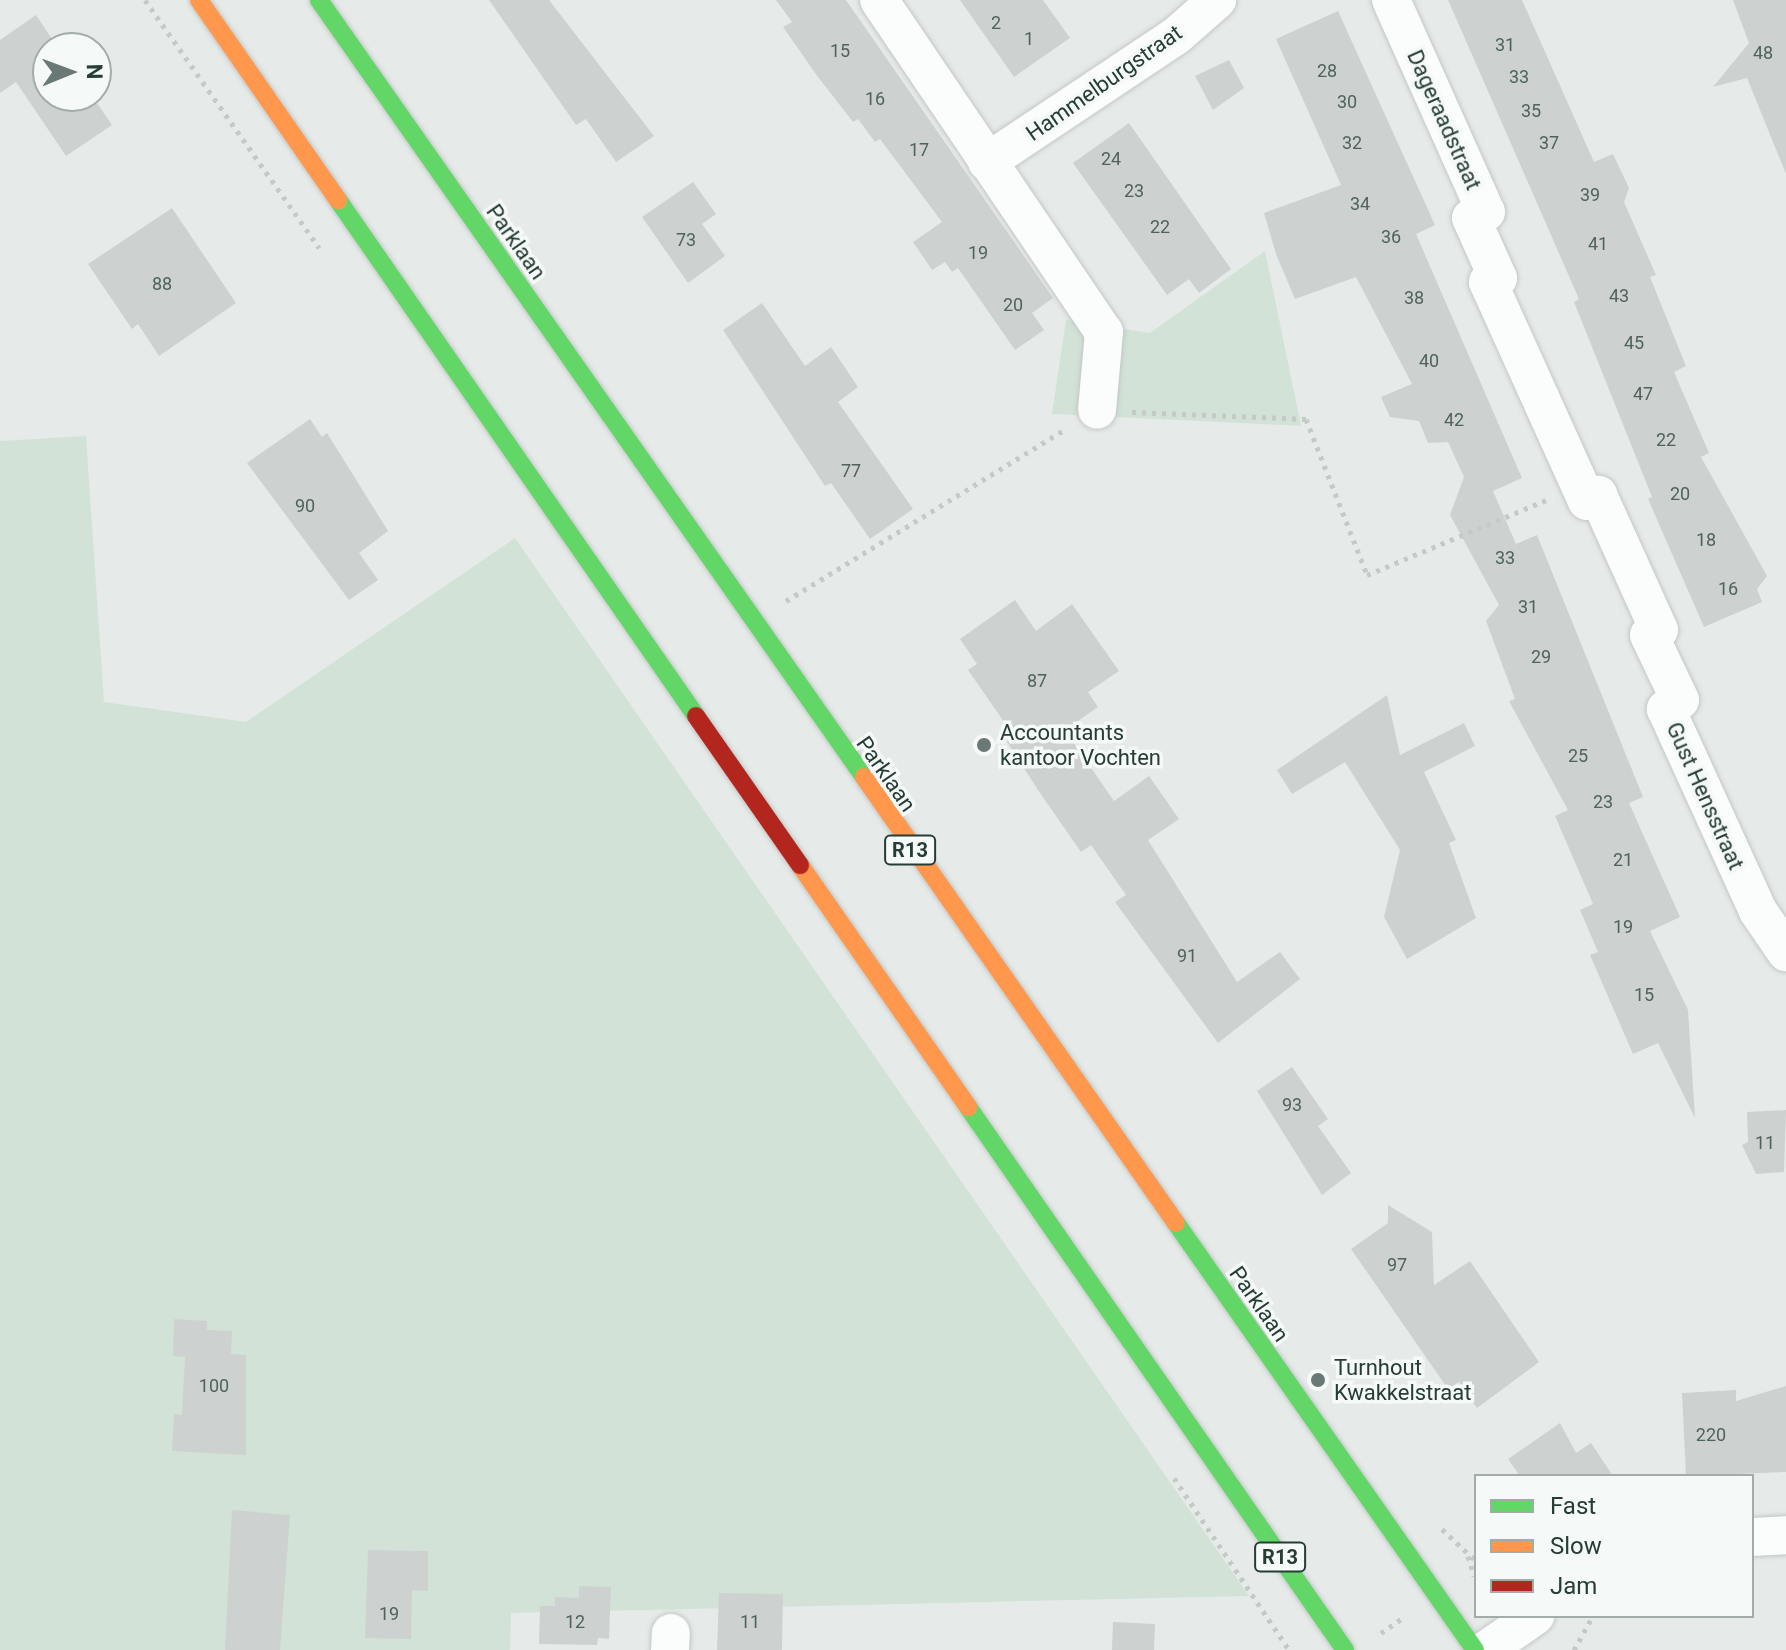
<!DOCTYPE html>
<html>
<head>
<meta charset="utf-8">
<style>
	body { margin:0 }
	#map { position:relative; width:1786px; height:1650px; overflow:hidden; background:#e6ebe9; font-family:Roboto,sans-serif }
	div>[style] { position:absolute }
	.green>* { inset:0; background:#d2e2d7 }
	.building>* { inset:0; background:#cdd2d0 }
	.path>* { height:5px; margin-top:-2.5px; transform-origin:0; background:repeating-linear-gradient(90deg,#c3cac7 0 4px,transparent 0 10px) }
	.roads { filter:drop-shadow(0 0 2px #c3c8c6) drop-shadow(0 0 2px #c3c8c6) }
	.street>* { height:38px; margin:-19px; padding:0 19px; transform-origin:19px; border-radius:19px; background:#fbfcfc }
	.fast>* { height:18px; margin:-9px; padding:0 9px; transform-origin:9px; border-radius:9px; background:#63d668 }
	.slow>* { height:18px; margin:-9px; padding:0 9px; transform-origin:9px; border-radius:9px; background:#ff974d }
	.jam>* { height:18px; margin:-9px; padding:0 9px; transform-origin:9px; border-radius:9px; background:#b3261e }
	.dots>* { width:22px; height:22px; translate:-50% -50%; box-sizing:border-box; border:4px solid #f5f9f7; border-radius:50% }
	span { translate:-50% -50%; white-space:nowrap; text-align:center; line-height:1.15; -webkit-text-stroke:7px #f5f9f7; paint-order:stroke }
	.number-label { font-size:18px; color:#50625e }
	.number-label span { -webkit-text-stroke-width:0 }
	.shield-label span { padding:2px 6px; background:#f5f9f7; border:2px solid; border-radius:6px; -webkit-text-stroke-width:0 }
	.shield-label { font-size:20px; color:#263c37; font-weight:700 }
	.street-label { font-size:22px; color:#263c37 }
	.poi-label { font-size:22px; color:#263c37 }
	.left { translate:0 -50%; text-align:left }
	.legend { position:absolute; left:1474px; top:1474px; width:280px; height:144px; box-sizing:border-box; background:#f5f9f7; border:2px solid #a2adaa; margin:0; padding:10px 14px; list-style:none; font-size:24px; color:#263c37 }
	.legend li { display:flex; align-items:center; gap:16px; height:40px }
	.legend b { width:40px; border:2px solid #a2adaa }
	.north { position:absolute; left:32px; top:32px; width:80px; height:80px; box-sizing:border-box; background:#f5f9f7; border:2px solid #a2adaa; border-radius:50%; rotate:89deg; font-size:22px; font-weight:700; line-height:32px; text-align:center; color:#263c37 }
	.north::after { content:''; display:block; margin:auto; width:28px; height:36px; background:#697975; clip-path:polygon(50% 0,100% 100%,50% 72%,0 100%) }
</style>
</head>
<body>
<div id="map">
	<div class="green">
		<div style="clip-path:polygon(1265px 251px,1301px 426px,1052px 414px,1066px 320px,1150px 333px)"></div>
		<div style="clip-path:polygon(86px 436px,104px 702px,246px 722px,515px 538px,1249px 1596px,511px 1613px,510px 1650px,0 1650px,0 441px)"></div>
	</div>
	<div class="building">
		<div style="clip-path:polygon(489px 0,549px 0,654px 136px,616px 162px,586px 119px,576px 125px)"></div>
		<div style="clip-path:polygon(776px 0,846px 0,1053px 298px,1032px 313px,1044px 330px,1015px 350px,958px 268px,952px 272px,945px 262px,932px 270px,913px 242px,942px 222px,880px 139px,875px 142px,858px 119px,853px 122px,818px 77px,783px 27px,792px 22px)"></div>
		<div style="clip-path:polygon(960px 0,1043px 0,1070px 38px,1014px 77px)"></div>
		<div style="clip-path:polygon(1448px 0,1522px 0,1594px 162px,1613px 154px,1629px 188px,1624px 202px,1656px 275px,1650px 277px,1686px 366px,1674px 372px,1709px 453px,1701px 457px,1767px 576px,1757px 589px,1762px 602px,1704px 627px,1648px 499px,1652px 497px,1574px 302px,1579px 299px)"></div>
		<div style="clip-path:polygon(1733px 0,1786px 0,1786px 174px,1747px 78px,1713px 87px,1749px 43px)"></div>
		<div style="clip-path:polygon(1338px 11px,1435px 225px,1416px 234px,1522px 478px,1493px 491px,1516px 544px,1537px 535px,1643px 797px,1629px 803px,1680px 917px,1650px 931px,1688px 1010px,1695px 1118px,1658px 1043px,1633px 1054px,1590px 955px,1598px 952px,1580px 910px,1593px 904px,1555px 816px,1568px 810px,1509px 701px,1515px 699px,1486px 621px,1499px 605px,1450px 515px,1464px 477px,1448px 442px,1428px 443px,1419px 421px,1390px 417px,1381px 397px,1412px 384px,1356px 277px,1295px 299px,1276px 254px,1264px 213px,1341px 185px,1276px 39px)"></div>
		<div style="clip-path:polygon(36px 15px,58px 48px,48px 48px,48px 96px,92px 96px,112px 125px,66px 156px,16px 82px,0 93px,0 40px)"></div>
		<div style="clip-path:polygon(1229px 60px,1244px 88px,1213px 110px,1195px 76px)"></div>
		<div style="clip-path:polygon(1129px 123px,1231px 269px,1199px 293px,1189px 279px,1167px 295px,1073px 163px)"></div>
		<div style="clip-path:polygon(693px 182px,716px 214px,702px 224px,725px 256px,688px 283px,642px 217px)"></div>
		<div style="clip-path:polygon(172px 208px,236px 303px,159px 356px,138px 324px,132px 329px,88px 264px)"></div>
		<div style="clip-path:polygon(762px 303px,805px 366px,831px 347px,858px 387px,838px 402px,913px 509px,870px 539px,831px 483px,825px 486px,723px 330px)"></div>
		<div style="clip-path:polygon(310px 419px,322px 437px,327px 433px,388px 531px,359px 553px,378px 580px,349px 600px,247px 463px)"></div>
		<div style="clip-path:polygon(1015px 600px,1036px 631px,1072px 604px,1119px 671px,1088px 692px,1098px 707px,1065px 730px,1114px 801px,1149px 776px,1179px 819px,1148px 840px,1237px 982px,1280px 952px,1300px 979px,1218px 1043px,1115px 902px,1126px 895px,1091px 845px,1081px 852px,1040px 793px,1007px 742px,1011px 732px,968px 670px,977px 664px,960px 639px)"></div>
		<div style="clip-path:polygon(1387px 695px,1400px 755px,1464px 723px,1475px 746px,1424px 772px,1456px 840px,1449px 843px,1476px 918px,1407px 959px,1384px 917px,1400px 850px,1345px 762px,1292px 794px,1277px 770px)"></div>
		<div style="clip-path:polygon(1292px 1067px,1328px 1119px,1318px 1126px,1351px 1173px,1322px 1195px,1257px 1091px)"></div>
		<div style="clip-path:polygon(1786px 1110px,1784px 1172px,1756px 1174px,1742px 1145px,1748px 1142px,1747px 1112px)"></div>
		<div style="clip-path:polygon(1388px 1205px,1432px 1232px,1434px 1285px,1470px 1261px,1539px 1362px,1477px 1408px,1459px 1382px,1448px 1389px,1351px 1249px,1388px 1223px)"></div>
		<div style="clip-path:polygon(174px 1319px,207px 1321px,207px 1330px,232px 1331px,231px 1354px,246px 1355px,246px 1455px,172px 1451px,174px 1414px,182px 1415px,185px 1357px,173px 1356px)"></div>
		<div style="clip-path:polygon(1786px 1386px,1786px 1472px,1686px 1476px,1682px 1393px,1736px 1390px,1736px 1401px)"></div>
		<div style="clip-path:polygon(1560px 1423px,1576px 1453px,1591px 1443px,1613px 1476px,1520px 1476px,1508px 1459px)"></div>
		<div style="clip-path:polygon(232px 1510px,290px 1515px,280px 1650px,225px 1650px)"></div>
		<div style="clip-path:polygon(368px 1550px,428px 1551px,428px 1591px,412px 1590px,411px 1639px,365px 1638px)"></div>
		<div style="clip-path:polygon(579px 1586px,611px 1587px,609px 1639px,598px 1638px,597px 1645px,539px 1644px,540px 1606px,555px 1606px,555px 1597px,579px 1598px)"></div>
		<div style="clip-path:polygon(719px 1593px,783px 1594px,782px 1650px,717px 1650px)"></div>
		<div style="clip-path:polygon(1113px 1622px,1155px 1624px,1154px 1650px,1112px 1650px)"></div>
	</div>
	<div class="path">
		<div style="left:145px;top:0;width:303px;rotate:54.9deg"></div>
		<div style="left:1132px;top:412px;width:174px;rotate:2.3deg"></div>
		<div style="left:1306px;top:419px;width:168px;rotate:68.6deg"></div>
		<div style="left:1367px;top:575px;width:197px;rotate:-22.7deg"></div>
		<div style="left:786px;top:601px;width:330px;rotate:-31.6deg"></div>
		<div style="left:1174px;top:1478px;width:207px;rotate:56.2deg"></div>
		<div style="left:1442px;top:1529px;width:47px;rotate:43.3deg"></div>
		<div style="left:1468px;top:1556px;width:21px;rotate:73deg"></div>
		<div style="left:1381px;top:1633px;width:29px;rotate:-35deg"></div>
		<div style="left:1574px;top:1650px;width:39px;rotate:-61deg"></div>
	</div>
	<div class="roads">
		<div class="street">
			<div style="left:879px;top:0;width:401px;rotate:55.9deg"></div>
			<div style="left:1104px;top:332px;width:78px;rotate:95.1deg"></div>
			<div style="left:1391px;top:0;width:232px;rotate:65.9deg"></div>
			<div style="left:1486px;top:212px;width:16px;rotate:158deg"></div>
			<div style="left:1471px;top:218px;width:66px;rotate:65.8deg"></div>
			<div style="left:1498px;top:278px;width:11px;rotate:158deg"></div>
			<div style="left:1488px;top:282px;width:240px;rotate:65.7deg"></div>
			<div style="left:1587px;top:501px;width:13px;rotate:-29deg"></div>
			<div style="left:1598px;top:495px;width:148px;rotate:65.7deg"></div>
			<div style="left:1659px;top:630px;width:11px;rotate:153deg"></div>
			<div style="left:1649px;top:635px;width:72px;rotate:64.5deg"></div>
			<div style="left:1680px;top:700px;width:17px;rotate:147deg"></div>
			<div style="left:1666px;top:709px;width:222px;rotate:65.5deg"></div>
			<div style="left:1758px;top:911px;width:50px;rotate:55.7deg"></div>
			<div style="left:987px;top:162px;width:227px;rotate:-33.7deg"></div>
			<div style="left:1176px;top:36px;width:55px;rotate:-41.3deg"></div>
			<div style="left:1752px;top:1537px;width:34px;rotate:-3deg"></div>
			<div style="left:670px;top:1650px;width:17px;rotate:-87deg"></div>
			<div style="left:1486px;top:1650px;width:60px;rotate:-34.8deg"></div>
		</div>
		<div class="fast">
			<div style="left:319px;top:0;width:949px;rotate:54.95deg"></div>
			<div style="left:338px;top:200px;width:628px;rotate:55.25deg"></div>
			<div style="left:968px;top:1107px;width:661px;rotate:55.23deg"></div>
			<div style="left:1176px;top:1223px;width:521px;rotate:55deg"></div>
		</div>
		<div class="slow">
			<div style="left:199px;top:0;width:244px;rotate:55.2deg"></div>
			<div style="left:864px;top:777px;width:544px;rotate:55.03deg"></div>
			<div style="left:800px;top:865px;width:295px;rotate:55.2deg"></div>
		</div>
		<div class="jam">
			<div style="left:696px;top:716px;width:182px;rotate:55.1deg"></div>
		</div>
	</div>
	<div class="dots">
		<div style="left:984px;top:745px;background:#697975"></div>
		<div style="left:1318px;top:1380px;background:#697975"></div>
	</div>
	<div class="number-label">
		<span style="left:996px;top:23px">2</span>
		<span style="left:1029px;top:39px">1</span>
		<span style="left:1505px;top:45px">31</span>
		<span style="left:840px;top:51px">15</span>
		<span style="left:1763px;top:53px">48</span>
		<span style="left:1327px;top:71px">28</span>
		<span style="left:1519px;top:77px">33</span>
		<span style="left:875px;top:99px">16</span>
		<span style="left:1347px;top:102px">30</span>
		<span style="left:1531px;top:111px">35</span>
		<span style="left:1352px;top:143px">32</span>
		<span style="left:1549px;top:143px">37</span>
		<span style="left:919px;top:150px">17</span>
		<span style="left:1111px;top:159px">24</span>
		<span style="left:1134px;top:191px">23</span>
		<span style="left:1590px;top:195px">39</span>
		<span style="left:1360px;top:204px">34</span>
		<span style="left:1160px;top:227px">22</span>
		<span style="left:1391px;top:237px">36</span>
		<span style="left:686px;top:240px">73</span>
		<span style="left:1598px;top:244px">41</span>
		<span style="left:978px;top:253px">19</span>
		<span style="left:162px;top:284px">88</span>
		<span style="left:1619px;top:296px">43</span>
		<span style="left:1414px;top:298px">38</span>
		<span style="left:1013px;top:305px">20</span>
		<span style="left:1634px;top:343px">45</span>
		<span style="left:1429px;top:361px">40</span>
		<span style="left:1643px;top:394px">47</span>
		<span style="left:1454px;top:420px">42</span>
		<span style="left:1666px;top:440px">22</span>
		<span style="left:851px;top:471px">77</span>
		<span style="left:1680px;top:494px">20</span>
		<span style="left:305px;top:506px">90</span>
		<span style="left:1706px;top:540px">18</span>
		<span style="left:1505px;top:558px">33</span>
		<span style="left:1728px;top:589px">16</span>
		<span style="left:1528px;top:607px">31</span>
		<span style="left:1541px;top:657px">29</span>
		<span style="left:1037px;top:681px">87</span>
		<span style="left:1578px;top:756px">25</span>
		<span style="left:1603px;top:802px">23</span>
		<span style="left:1623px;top:860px">21</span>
		<span style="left:1623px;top:927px">19</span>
		<span style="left:1187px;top:956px">91</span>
		<span style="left:1644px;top:995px">15</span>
		<span style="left:1292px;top:1105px">93</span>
		<span style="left:1765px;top:1143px">11</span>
		<span style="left:1397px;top:1265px">97</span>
		<span style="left:214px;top:1386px">100</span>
		<span style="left:1711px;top:1435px">220</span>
		<span style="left:389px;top:1614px">19</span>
		<span style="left:575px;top:1622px">12</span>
		<span style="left:750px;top:1622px">11</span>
	</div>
	<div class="shield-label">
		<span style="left:910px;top:850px">R13</span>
		<span style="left:1280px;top:1557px">R13</span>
	</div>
	<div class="street-label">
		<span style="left:1104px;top:83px;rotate:-35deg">Hammelburgstraat</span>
		<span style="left:1444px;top:120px;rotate:66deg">Dageraadstraat</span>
		<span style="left:516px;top:242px;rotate:55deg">Parklaan</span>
		<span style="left:886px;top:774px;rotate:55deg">Parklaan</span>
		<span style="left:1705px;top:796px;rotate:66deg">Gust Hensstraat</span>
		<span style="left:1259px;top:1304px;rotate:55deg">Parklaan</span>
	</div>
	<div class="poi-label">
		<span class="left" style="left:1000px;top:745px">Accountants<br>kantoor Vochten</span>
		<span class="left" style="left:1334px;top:1380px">Turnhout<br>Kwakkelstraat</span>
	</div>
	<ul class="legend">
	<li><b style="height:10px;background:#63d668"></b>Fast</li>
	<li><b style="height:10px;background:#ff974d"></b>Slow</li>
	<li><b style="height:10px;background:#b3261e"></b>Jam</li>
	</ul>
	<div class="north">N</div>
</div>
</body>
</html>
